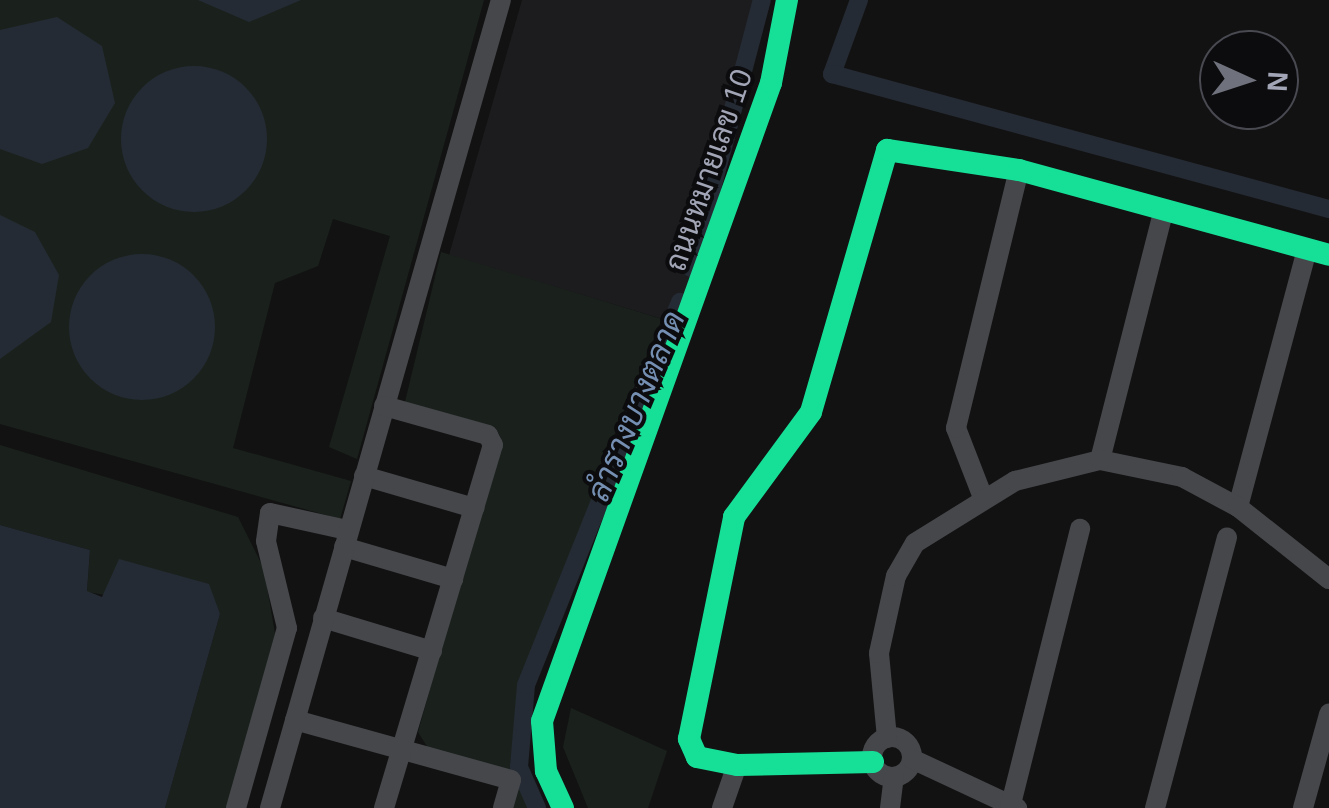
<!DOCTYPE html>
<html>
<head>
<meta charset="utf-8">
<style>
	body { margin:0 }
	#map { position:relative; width:1329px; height:808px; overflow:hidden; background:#121212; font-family:Arial,Sarabun,sans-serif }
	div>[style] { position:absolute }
	.built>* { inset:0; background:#1c1c1e }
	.green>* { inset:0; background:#1a211c }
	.water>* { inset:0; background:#252b34 }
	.round { border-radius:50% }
	.canal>* { height:18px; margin:-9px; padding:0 9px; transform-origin:9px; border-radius:9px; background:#252b34 }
	.street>* { height:20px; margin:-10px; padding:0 10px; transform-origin:10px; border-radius:10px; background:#46474b }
	.street>.ring { margin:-10px; padding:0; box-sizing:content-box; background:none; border:20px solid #46474b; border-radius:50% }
	.fast>* { height:22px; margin:-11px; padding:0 11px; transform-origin:11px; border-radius:11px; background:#16e098 }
	span { translate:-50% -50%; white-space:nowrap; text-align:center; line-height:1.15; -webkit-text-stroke:8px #0c0c0e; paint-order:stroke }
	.street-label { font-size:30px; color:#a1a5b5 }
	.water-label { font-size:32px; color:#758fb3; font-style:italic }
	.north { position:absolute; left:1199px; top:30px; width:100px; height:100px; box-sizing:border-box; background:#0c0c0e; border:2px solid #484951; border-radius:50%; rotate:93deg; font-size:28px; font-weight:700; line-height:40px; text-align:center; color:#a1a5b5 }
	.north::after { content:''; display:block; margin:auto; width:35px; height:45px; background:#6f727c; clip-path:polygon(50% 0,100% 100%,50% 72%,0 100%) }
</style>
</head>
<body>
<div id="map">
	<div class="built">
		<div style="clip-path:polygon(522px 0,767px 0,733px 147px,676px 323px,449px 255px)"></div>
	</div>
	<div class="green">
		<div style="clip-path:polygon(0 0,484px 0,357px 459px,329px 447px,390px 236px,333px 219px,318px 266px,275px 283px,233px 448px,351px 481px,340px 519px,0 424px)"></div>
		<div style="clip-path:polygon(441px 252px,662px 319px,599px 472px,611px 479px,524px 708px,525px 777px,542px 808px,511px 808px,516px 792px,428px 748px,418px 732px,501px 438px,495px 427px,405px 402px)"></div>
		<div style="clip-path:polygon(0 445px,238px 517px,264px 569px,275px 634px,227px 808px,165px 808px,220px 614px,87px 592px,90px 550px,0 525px)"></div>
		<div style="clip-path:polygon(571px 708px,667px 751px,648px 808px,588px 808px,563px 747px)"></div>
	</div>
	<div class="water">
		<div style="clip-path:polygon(198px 0,301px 0,249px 22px)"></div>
		<div style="clip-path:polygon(57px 17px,102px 46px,115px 103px,88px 148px,42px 164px,0 149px,0 30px)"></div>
		<div class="round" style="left:121px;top:66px;width:146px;height:146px"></div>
		<div style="clip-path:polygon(0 215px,35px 232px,59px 275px,51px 322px,0 359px)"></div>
		<div class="round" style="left:69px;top:254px;width:146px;height:146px"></div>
		<div style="clip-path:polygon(0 525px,90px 550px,87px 591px,102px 597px,119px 559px,209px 584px,220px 614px,165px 808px,0 808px)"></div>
	</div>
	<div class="canal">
		<div style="left:859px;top:0;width:79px;rotate:110deg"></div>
		<div style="left:832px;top:74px;width:515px;rotate:15.2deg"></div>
		<div style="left:691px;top:268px;width:277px;rotate:-75.2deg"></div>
		<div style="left:537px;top:808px;width:45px;rotate:-113.7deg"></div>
		<div style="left:519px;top:767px;width:82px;rotate:-85.1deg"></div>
		<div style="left:526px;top:685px;width:413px;rotate:-68.1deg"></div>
	</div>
	<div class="street">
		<div style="left:1100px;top:460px;width:255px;rotate:-75.7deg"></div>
		<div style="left:364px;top:476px;width:115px;rotate:16.2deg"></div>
		<div style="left:982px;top:495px;width:72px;rotate:-111.2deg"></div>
		<div style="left:956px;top:428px;width:266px;rotate:-76.3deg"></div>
		<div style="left:1238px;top:507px;width:266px;rotate:-75deg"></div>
		<div style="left:344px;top:547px;width:114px;rotate:16.4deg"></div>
		<div style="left:323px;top:618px;width:114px;rotate:16.8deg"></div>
		<div style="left:295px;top:720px;width:224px;rotate:15.5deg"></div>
		<div style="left:511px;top:780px;width:29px;rotate:106deg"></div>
		<div class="ring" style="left:872px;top:737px;width:20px;height:20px"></div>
		<div style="left:887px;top:738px;width:85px;rotate:-95.4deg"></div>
		<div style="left:879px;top:653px;width:79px;rotate:-77.6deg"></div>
		<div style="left:896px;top:576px;width:38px;rotate:-60deg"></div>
		<div style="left:915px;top:543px;width:118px;rotate:-31.8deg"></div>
		<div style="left:1015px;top:481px;width:88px;rotate:-13.9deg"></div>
		<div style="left:1100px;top:460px;width:84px;rotate:11.7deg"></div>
		<div style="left:1182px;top:477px;width:64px;rotate:28.2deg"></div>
		<div style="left:1238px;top:507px;width:116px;rotate:38.4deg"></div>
		<div style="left:912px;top:759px;width:116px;rotate:25deg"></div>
		<div style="left:236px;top:808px;width:187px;rotate:-74.2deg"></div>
		<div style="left:287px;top:628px;width:89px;rotate:-103.6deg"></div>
		<div style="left:266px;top:541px;width:28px;rotate:-82deg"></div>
		<div style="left:270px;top:513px;width:79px;rotate:12.4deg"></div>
		<div style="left:270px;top:808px;width:840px;rotate:-74.05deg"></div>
		<div style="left:384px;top:808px;width:379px;rotate:-73.3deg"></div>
		<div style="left:493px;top:445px;width:11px;rotate:-117deg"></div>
		<div style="left:488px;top:435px;width:108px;rotate:-164.4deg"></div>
		<div style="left:722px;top:808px;width:46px;rotate:-70.8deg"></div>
		<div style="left:890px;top:808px;width:31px;rotate:-83deg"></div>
		<div style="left:1010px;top:808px;width:288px;rotate:-75.9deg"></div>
		<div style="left:1155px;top:808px;width:280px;rotate:-75.1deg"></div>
		<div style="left:1303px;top:808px;width:98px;rotate:-74.5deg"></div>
	</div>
	<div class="fast">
		<div style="left:873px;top:762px;width:136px;rotate:178.7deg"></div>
		<div style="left:737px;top:765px;width:41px;rotate:-168.7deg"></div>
		<div style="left:697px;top:757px;width:20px;rotate:-114deg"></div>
		<div style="left:689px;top:739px;width:227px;rotate:-78.5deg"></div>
		<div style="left:734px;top:517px;width:130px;rotate:-53.7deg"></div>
		<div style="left:811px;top:412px;width:273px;rotate:-73.8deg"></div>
		<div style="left:887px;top:150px;width:134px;rotate:8.6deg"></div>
		<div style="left:1019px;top:170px;width:321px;rotate:15.3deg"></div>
		<div style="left:563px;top:808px;width:41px;rotate:-114.7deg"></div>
		<div style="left:546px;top:771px;width:50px;rotate:-94.6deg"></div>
		<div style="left:542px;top:721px;width:678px;rotate:-70.26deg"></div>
		<div style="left:771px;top:83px;width:85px;rotate:-79.1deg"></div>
	</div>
	<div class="street-label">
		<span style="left:709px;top:170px;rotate:-71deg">ถนนหมายเลข 10</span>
	</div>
	<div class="water-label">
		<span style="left:636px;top:406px;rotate:-67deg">ลำรางบางตลาด</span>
	</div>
	<div class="north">N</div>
</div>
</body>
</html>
